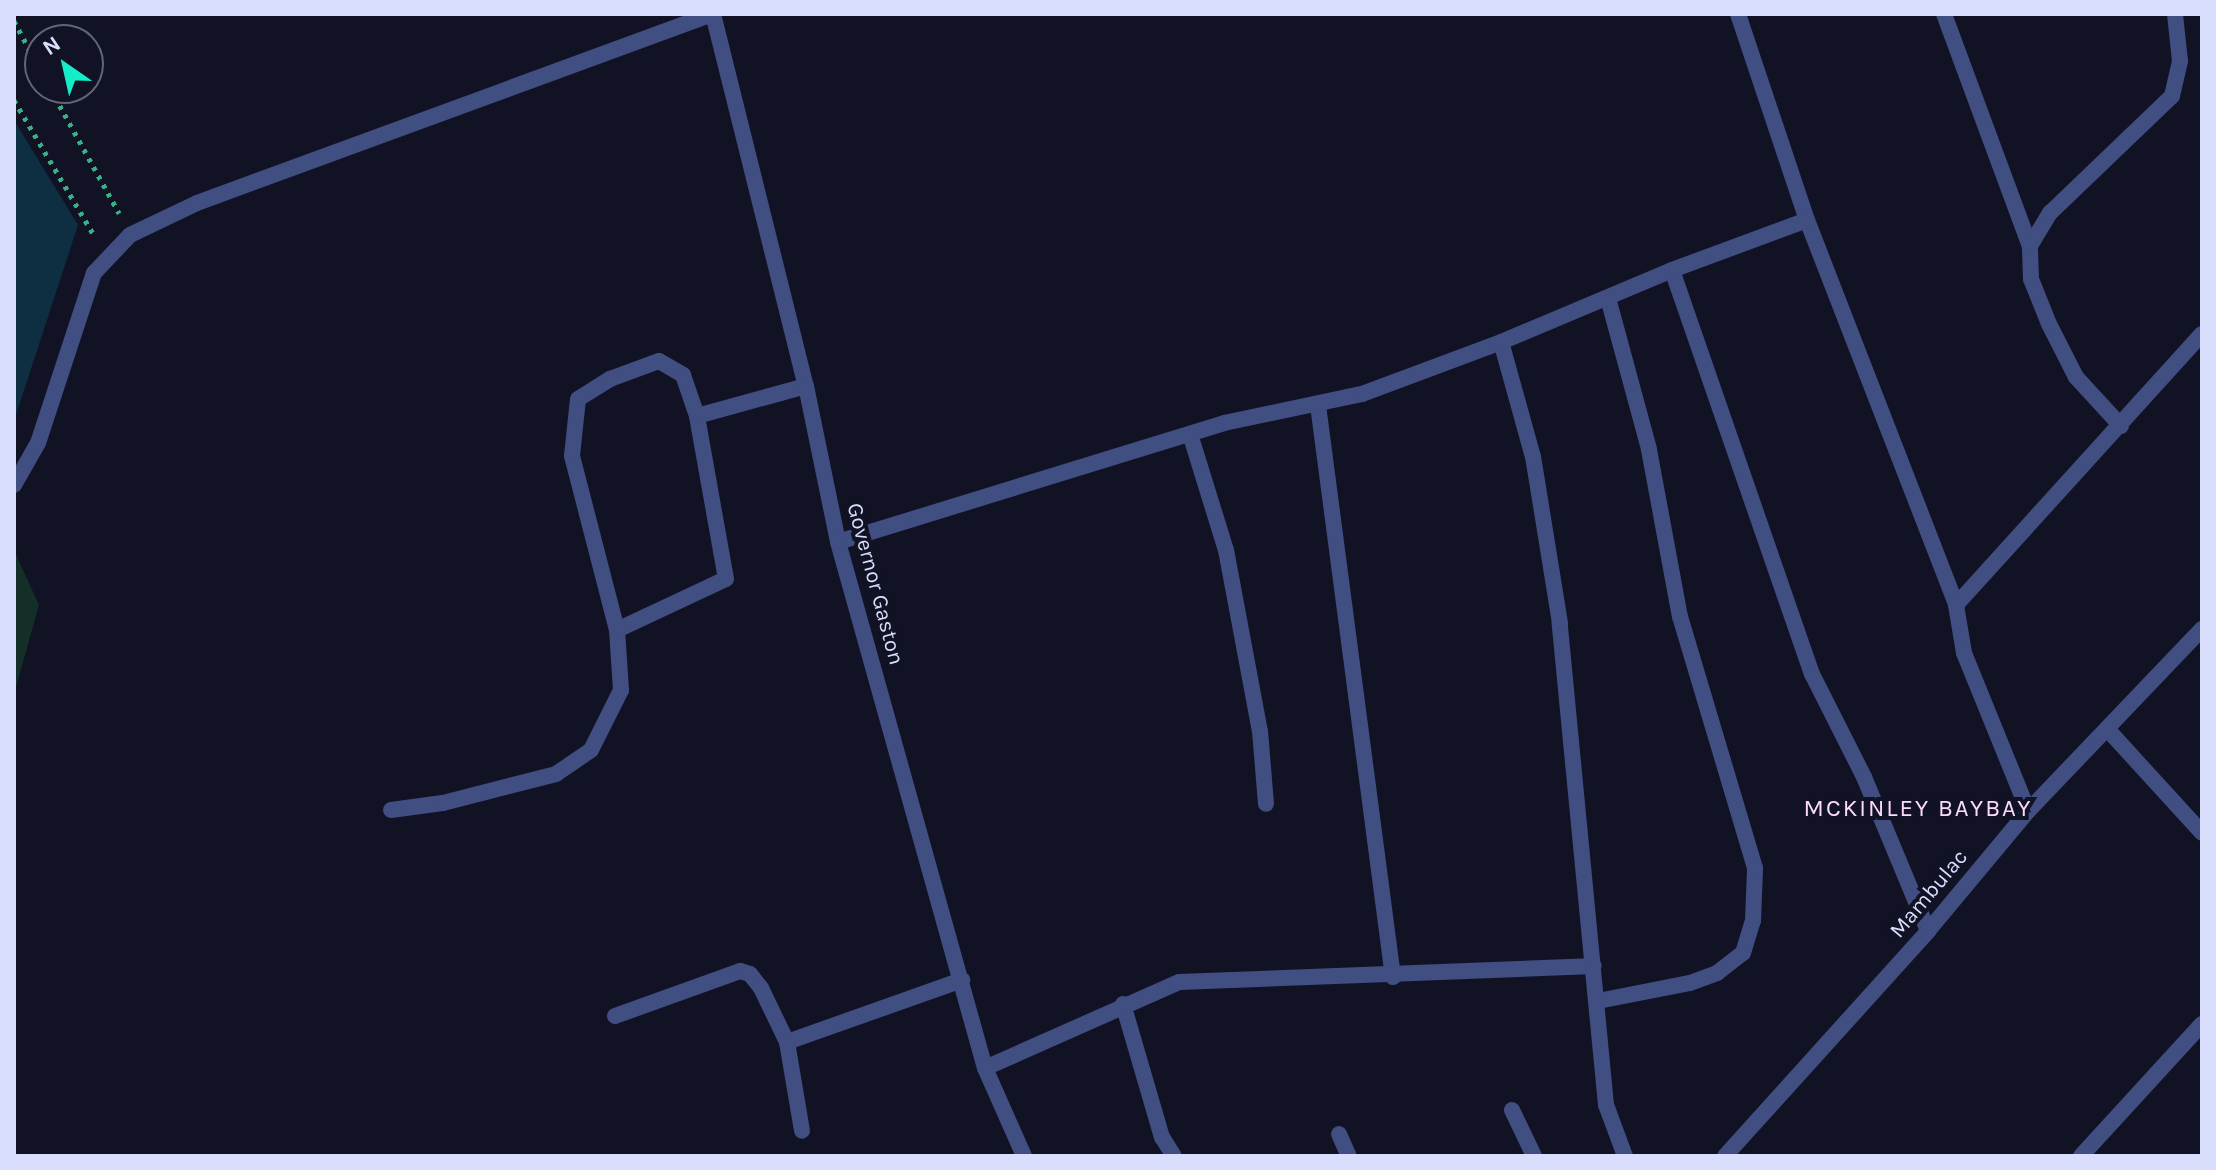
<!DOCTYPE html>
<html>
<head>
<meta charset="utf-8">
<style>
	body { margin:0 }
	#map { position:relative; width:2216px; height:1170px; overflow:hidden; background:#111325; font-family:Karla,sans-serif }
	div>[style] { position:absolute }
	.green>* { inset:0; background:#142f27 }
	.water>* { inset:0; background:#0e2e41 }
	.path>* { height:5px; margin-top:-2.5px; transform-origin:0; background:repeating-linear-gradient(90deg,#39b089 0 4px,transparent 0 10px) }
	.service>* { height:16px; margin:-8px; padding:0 8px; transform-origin:8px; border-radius:8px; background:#404e81 }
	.minor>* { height:16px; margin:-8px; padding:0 8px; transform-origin:8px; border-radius:8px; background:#404e81 }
	.tertiary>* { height:16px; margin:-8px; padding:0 8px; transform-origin:8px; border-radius:8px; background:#404e81 }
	span { translate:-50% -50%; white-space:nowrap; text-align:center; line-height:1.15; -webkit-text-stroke:8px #111325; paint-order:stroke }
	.street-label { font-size:22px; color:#d8defc }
	.neighbourhood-label { font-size:24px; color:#fcdaf9; letter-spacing:2px }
	.frame { position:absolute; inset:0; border:16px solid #d8defc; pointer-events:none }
	.north { position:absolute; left:24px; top:24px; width:80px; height:80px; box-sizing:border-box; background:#111325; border:2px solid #61647b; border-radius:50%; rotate:326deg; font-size:22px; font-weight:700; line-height:32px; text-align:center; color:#d8defc }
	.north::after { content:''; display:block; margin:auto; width:28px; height:36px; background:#13edca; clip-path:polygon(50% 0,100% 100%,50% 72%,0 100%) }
</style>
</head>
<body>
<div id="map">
	<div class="green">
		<div style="clip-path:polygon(14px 550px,39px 605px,14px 694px)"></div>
	</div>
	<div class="water">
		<div style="clip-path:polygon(14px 120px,78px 225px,14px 421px)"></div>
	</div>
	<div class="path">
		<div style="left:14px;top:21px;width:55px;rotate:61.6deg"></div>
		<div style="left:50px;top:88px;width:143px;rotate:61.1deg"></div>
		<div style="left:14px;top:100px;width:159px;rotate:59.4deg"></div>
	</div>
	<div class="service">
		<div style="left:14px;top:485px;width:48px;rotate:-60.3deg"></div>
		<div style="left:38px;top:443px;width:179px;rotate:-71.8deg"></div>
		<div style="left:94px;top:273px;width:52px;rotate:-46.5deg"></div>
		<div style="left:130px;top:235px;width:74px;rotate:-25.5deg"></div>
		<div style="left:197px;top:203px;width:549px;rotate:-20.15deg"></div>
		<div style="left:617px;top:630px;width:120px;rotate:-25.1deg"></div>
		<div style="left:726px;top:579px;width:166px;rotate:-100.1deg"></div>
		<div style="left:391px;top:810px;width:52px;rotate:-7.7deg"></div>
		<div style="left:443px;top:803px;width:117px;rotate:-14.4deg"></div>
		<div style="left:556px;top:774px;width:42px;rotate:-34.4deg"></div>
		<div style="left:591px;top:750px;width:67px;rotate:-63.4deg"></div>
		<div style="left:621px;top:690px;width:60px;rotate:-93.8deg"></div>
		<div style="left:617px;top:630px;width:180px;rotate:-104.5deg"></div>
		<div style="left:572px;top:456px;width:57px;rotate:-84deg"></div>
		<div style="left:578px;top:399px;width:38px;rotate:-32deg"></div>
		<div style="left:610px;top:379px;width:52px;rotate:-20.2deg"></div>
		<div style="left:659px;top:361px;width:28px;rotate:30deg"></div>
		<div style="left:683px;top:375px;width:43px;rotate:71.1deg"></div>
		<div style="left:697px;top:416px;width:113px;rotate:-15.4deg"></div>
	</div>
	<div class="minor">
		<div style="left:1738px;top:14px;width:217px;rotate:71.5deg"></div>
		<div style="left:1807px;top:220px;width:413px;rotate:68.8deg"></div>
		<div style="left:1956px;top:605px;width:366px;rotate:-47.8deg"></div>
		<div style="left:1944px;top:14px;width:247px;rotate:69.7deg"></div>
		<div style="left:1672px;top:270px;width:428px;rotate:70.9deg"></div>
		<div style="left:1812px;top:674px;width:115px;rotate:63.2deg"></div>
		<div style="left:1864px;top:777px;width:167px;rotate:67.4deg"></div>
		<div style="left:1318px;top:405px;width:577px;rotate:82.53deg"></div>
		<div style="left:2121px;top:426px;width:67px;rotate:-132.6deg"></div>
		<div style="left:2076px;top:377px;width:59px;rotate:-117deg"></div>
		<div style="left:2049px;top:324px;width:48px;rotate:-111.8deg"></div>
		<div style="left:2031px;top:279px;width:33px;rotate:-92deg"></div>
		<div style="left:2030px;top:246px;width:39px;rotate:-59deg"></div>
		<div style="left:2050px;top:213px;width:169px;rotate:-43.8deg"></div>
		<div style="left:2172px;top:96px;width:36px;rotate:-77deg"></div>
		<div style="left:2180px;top:61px;width:47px;rotate:-96.1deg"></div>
		<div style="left:1190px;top:434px;width:121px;rotate:72.8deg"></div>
		<div style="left:1226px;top:550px;width:184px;rotate:79.4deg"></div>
		<div style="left:1260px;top:731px;width:73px;rotate:85.3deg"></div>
		<div style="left:838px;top:542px;width:404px;rotate:-17.1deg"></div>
		<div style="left:1224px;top:423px;width:141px;rotate:-11.9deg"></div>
		<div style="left:1362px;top:394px;width:148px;rotate:-20.5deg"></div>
		<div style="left:1956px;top:605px;width:49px;rotate:80.5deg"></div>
		<div style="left:1964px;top:653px;width:170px;rotate:67.9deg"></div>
		<div style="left:2109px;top:731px;width:138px;rotate:47.6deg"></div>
		<div style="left:1598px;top:1001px;width:94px;rotate:-11.1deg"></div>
		<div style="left:1690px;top:983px;width:29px;rotate:-20deg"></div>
		<div style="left:1717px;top:973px;width:33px;rotate:-38deg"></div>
		<div style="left:1743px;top:953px;width:34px;rotate:-73deg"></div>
		<div style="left:1753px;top:921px;width:53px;rotate:-87.8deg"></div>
		<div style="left:1755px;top:868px;width:262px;rotate:-106.6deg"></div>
		<div style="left:1680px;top:617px;width:171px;rotate:-100.5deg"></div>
		<div style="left:1649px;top:449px;width:156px;rotate:-105.2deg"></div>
		<div style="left:1123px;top:1004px;width:139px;rotate:73.7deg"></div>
		<div style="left:1162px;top:1137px;width:22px;rotate:58deg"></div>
		<div style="left:615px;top:1016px;width:133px;rotate:-19.8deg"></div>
		<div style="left:740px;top:971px;width:10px;rotate:17deg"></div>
		<div style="left:750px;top:974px;width:18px;rotate:52deg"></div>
		<div style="left:761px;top:988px;width:60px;rotate:64.3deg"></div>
		<div style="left:787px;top:1042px;width:186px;rotate:-19.5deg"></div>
		<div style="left:787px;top:1042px;width:90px;rotate:80.4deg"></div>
		<div style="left:985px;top:1068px;width:212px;rotate:-23.9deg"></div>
		<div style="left:1179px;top:982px;width:415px;rotate:-2.2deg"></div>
		<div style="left:1512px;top:1110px;width:51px;rotate:64.4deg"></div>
		<div style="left:1339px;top:1134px;width:24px;rotate:66deg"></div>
		<div style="left:1625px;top:1156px;width:54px;rotate:-110.4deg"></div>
		<div style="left:1606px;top:1105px;width:484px;rotate:-95.5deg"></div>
		<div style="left:1560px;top:623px;width:168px;rotate:-99.2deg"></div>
		<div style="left:1533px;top:457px;width:119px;rotate:-105.5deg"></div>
		<div style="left:1501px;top:342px;width:186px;rotate:-22.8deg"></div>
		<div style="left:1672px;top:270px;width:144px;rotate:-20.3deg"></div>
		<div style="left:2081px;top:1156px;width:179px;rotate:-47.5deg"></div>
	</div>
	<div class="tertiary">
		<div style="left:713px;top:14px;width:383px;rotate:76deg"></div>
		<div style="left:806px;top:386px;width:159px;rotate:78.4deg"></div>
		<div style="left:838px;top:542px;width:546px;rotate:74.39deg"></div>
		<div style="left:985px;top:1068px;width:96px;rotate:66.1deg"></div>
		<div style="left:1725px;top:1156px;width:303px;rotate:-47.9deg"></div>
		<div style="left:1928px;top:931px;width:156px;rotate:-50.2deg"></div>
		<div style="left:2028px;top:811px;width:252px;rotate:-46.3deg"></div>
	</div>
	<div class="street-label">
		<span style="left:875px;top:584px;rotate:75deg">Governor Gaston</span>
		<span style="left:1929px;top:894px;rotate:-50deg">Mambulac</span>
	</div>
	<div class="neighbourhood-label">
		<span style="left:1918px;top:809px">MCKINLEY BAYBAY</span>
	</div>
	<div class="frame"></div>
	<div class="north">N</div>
</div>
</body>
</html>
